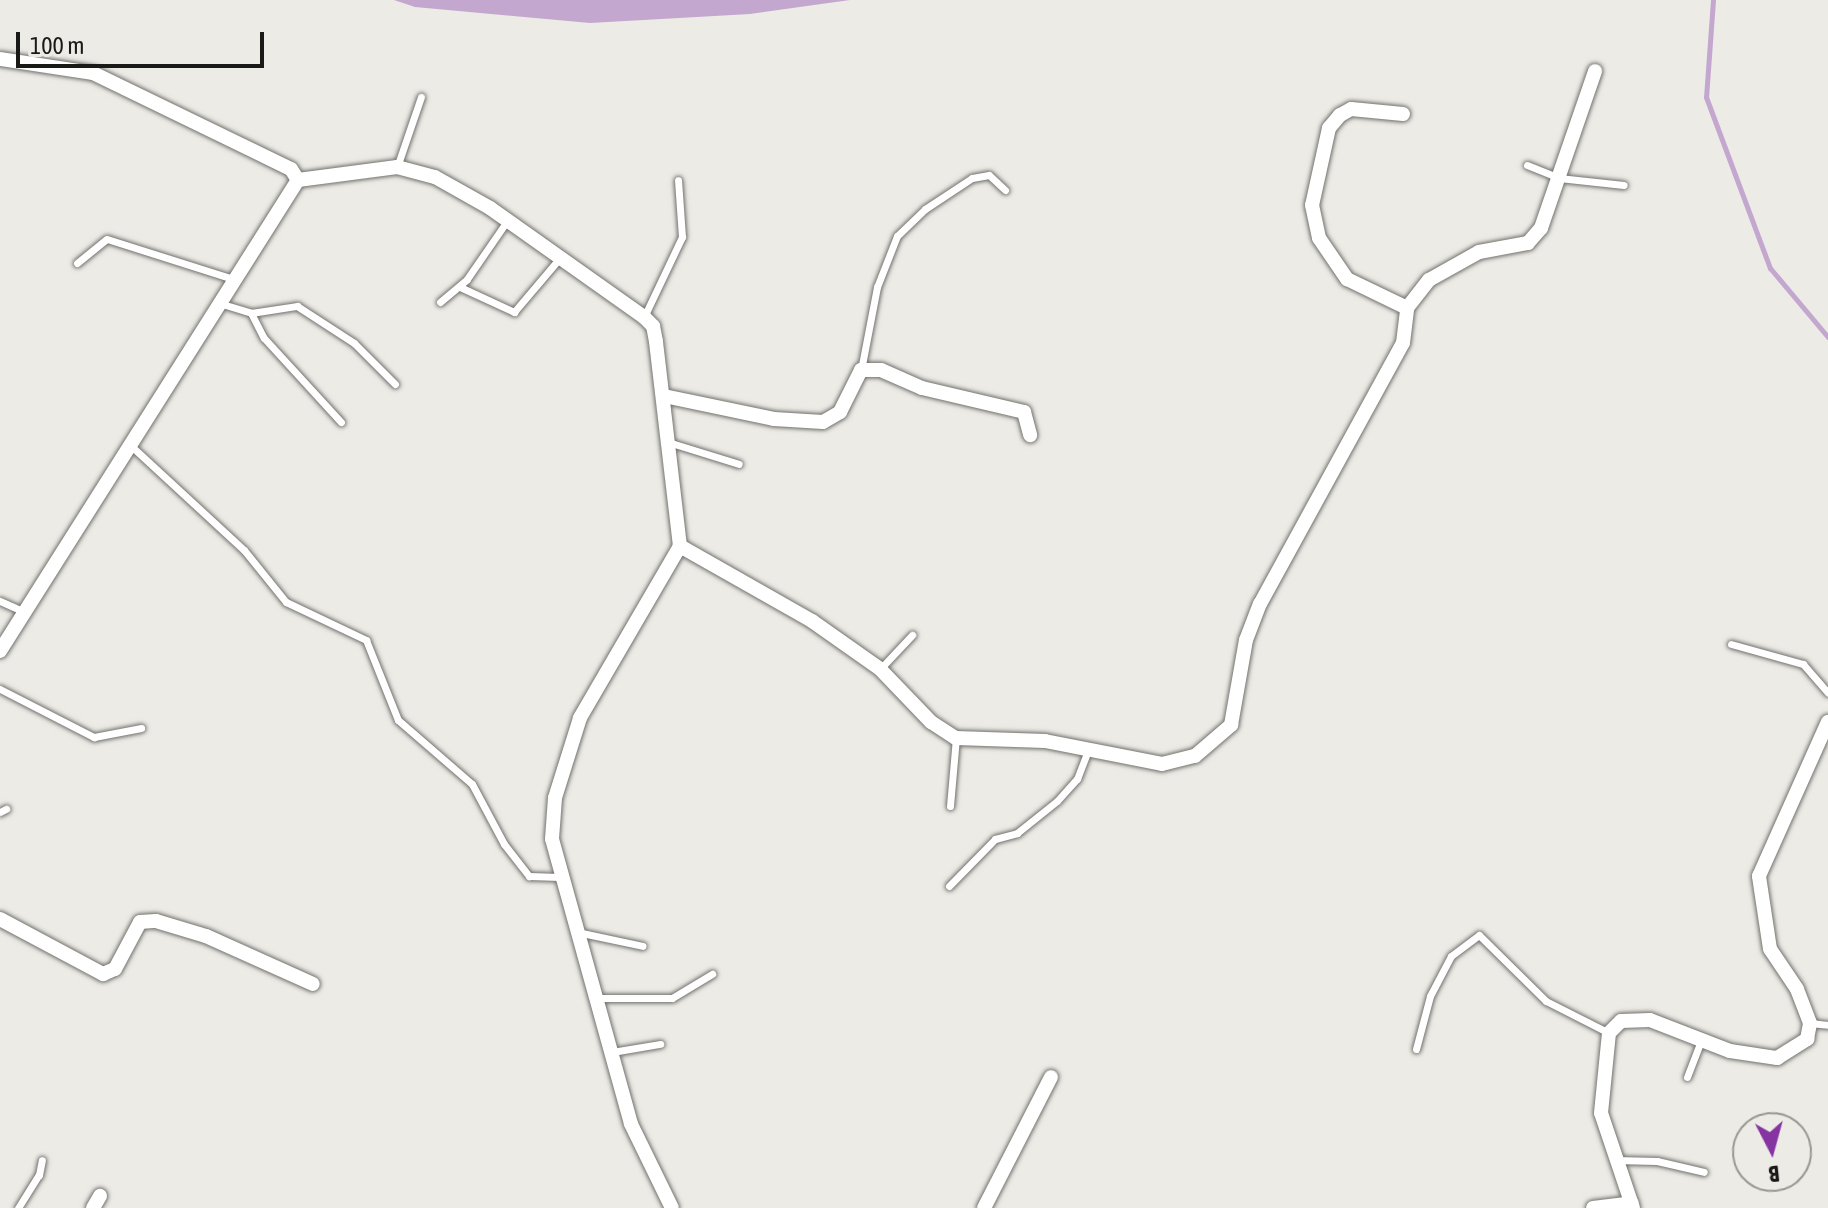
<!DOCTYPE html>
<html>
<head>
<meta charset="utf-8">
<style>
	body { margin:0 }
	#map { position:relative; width:1828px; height:1208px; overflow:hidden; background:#ecebe6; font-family:"Asap Condensed",sans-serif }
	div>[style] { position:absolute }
	.water>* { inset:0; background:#c3a7ce }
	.stream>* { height:5px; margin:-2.5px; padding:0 2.5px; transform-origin:2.5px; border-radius:2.5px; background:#c3a7ce }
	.roads { filter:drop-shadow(0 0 2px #72716d) drop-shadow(0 0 2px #72716d) }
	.service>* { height:7px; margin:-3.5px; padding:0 3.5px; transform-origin:3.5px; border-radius:3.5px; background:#fff }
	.minor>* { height:14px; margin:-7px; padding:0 7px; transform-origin:7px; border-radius:7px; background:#fff }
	span { translate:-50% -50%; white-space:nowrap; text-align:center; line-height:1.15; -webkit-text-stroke:8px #ecebe6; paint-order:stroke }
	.north { position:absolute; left:1732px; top:1112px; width:80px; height:80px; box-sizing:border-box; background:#ecebe6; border:2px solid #989793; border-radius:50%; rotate:174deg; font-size:22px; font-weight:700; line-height:32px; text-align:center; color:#191917 }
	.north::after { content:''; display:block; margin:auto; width:28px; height:36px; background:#8734a3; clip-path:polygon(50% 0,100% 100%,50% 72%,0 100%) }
	.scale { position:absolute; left:16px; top:32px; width:248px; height:36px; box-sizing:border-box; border:4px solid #191917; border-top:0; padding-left:10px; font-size:24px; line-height:28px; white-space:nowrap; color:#191917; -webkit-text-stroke:6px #ecebe6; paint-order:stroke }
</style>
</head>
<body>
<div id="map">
	<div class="water">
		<div style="clip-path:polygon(394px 0,850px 0,750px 14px,590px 23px,415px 7px)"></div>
	</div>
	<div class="stream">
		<div style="left:1713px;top:0;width:97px;rotate:94.1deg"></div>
		<div style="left:1706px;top:97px;width:183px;rotate:69.5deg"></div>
		<div style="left:1770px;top:268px;width:90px;rotate:50deg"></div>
	</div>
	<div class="roads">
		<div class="service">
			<div style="left:1527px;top:165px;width:35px;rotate:22deg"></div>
			<div style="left:1559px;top:178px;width:65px;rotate:6.1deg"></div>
			<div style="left:397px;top:167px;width:74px;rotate:-71.1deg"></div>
			<div style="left:77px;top:263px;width:38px;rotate:-39deg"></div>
			<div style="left:107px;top:239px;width:132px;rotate:17.6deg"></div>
			<div style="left:460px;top:287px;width:60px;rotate:24.8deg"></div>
			<div style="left:514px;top:312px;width:70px;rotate:-49.7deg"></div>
			<div style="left:440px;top:302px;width:35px;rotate:-40deg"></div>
			<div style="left:467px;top:279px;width:70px;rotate:-55.4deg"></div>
			<div style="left:219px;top:303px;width:34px;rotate:17deg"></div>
			<div style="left:251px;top:313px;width:47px;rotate:-8.7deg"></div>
			<div style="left:297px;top:306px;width:68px;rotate:33deg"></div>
			<div style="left:354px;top:343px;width:58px;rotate:45deg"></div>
			<div style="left:251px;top:313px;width:28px;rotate:63deg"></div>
			<div style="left:264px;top:338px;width:114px;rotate:47.5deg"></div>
			<div style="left:644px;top:317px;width:89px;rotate:-64.6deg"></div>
			<div style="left:682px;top:237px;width:57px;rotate:-94deg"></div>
			<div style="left:861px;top:370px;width:85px;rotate:-79.1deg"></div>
			<div style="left:877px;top:287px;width:55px;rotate:-68.6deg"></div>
			<div style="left:897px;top:236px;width:39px;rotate:-44deg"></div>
			<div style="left:925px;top:209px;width:56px;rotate:-33.4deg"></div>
			<div style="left:972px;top:178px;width:17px;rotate:-10deg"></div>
			<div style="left:989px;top:175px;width:22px;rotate:43deg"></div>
			<div style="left:668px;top:442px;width:74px;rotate:17.2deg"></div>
			<div style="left:129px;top:444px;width:156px;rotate:42.7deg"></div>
			<div style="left:244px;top:550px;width:67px;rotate:51.1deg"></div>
			<div style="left:286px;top:602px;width:89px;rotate:25.4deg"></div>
			<div style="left:366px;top:640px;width:86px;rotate:68.2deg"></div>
			<div style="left:398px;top:720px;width:98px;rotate:40.9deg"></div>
			<div style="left:472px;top:784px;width:68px;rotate:61.9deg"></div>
			<div style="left:504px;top:844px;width:41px;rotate:52deg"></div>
			<div style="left:529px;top:876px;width:31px;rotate:2deg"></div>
			<div style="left:0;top:601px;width:27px;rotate:24deg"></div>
			<div style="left:1731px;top:644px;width:75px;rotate:15.5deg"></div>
			<div style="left:1803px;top:664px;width:38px;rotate:49deg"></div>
			<div style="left:880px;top:669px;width:47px;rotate:-46.7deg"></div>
			<div style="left:0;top:689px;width:106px;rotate:27.1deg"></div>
			<div style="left:94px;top:737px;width:48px;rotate:-10.8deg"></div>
			<div style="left:950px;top:806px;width:68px;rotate:-85deg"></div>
			<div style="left:0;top:812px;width:7px;rotate:-27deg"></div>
			<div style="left:949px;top:886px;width:66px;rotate:-45.6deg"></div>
			<div style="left:995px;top:839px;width:23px;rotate:-15deg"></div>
			<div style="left:1017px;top:833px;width:51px;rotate:-38.7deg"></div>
			<div style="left:1057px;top:801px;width:30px;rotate:-48deg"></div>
			<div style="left:1077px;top:779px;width:30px;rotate:-69deg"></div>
			<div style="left:577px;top:932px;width:67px;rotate:12deg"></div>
			<div style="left:595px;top:998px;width:77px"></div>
			<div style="left:672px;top:998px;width:47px;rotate:-31deg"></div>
			<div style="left:1810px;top:1023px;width:18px;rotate:6deg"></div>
			<div style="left:1416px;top:1049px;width:55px;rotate:-75.2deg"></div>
			<div style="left:1430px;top:996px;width:45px;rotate:-62.3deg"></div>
			<div style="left:1451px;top:956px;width:35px;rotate:-37deg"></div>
			<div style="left:1479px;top:935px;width:94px;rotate:44.6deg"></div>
			<div style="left:1546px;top:1001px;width:71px;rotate:26.9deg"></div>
			<div style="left:612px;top:1052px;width:49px;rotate:-9.5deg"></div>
			<div style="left:1687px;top:1077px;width:40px;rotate:-69deg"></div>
			<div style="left:1615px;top:1160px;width:42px;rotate:1.4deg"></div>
			<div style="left:1657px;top:1161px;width:48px;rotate:13.2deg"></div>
			<div style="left:18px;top:1208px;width:39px;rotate:-58deg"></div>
			<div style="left:39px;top:1175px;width:15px;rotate:-79deg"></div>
		</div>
		<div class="minor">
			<div style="left:0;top:59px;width:94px;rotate:8.6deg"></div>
			<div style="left:93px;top:73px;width:220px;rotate:25.9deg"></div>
			<div style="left:291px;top:169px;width:13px;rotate:58deg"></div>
			<div style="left:1403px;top:114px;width:52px;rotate:-174.5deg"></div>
			<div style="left:1351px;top:109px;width:13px;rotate:151deg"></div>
			<div style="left:1340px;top:115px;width:17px;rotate:130deg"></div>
			<div style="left:1329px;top:128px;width:79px;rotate:102.4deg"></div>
			<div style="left:1312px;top:205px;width:34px;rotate:78deg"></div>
			<div style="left:1319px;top:238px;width:50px;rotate:55.7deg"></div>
			<div style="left:1347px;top:279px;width:67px;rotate:25.8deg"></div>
			<div style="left:664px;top:396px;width:112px;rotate:11.8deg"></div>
			<div style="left:774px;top:419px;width:49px;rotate:3.5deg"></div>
			<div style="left:823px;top:422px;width:20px;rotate:-30deg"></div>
			<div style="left:840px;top:412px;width:47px;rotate:-63.4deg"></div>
			<div style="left:861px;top:370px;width:20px"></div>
			<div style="left:881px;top:370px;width:45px;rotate:23.7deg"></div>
			<div style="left:922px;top:388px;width:105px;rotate:13.2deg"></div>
			<div style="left:1024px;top:412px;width:24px;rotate:75deg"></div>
			<div style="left:680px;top:546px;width:152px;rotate:29.6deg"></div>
			<div style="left:812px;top:621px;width:83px;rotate:35.2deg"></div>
			<div style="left:880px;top:669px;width:74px;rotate:46.1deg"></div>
			<div style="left:931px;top:722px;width:30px;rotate:33deg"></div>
			<div style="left:956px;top:738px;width:89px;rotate:1.9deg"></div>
			<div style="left:1045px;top:741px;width:119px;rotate:11.1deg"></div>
			<div style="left:1162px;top:764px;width:34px;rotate:-14deg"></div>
			<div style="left:1195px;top:756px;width:48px;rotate:-40.7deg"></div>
			<div style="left:1231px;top:725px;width:86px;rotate:-80deg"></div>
			<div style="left:1246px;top:640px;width:39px;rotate:-69deg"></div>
			<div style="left:1260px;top:604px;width:298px;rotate:-61.3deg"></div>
			<div style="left:1403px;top:343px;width:35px;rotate:-83deg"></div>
			<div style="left:1407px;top:308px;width:36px;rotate:-52deg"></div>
			<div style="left:1429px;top:280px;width:57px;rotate:-29.2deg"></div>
			<div style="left:1479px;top:252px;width:50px;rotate:-10.4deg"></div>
			<div style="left:1528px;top:243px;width:20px;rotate:-49deg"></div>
			<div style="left:1541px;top:228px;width:166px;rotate:-71deg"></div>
			<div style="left:0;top:651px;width:557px;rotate:-57.68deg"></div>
			<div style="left:298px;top:180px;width:100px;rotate:-7.5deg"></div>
			<div style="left:397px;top:167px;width:39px;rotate:15deg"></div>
			<div style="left:435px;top:177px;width:63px;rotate:29.4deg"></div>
			<div style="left:490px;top:208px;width:189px;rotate:35.3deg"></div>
			<div style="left:644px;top:317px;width:13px;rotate:45deg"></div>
			<div style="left:653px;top:326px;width:16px;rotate:79deg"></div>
			<div style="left:656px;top:342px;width:205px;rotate:83.3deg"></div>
			<div style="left:680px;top:546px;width:199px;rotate:120.2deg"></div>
			<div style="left:580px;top:718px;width:84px;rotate:107.4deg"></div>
			<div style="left:555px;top:798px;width:41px;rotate:94.2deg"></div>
			<div style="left:552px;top:839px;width:296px;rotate:74.5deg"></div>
			<div style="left:631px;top:1124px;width:93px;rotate:64deg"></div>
			<div style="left:0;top:919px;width:117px;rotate:28.1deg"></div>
			<div style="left:103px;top:974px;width:13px;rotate:-23deg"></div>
			<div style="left:115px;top:969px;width:53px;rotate:-62deg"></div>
			<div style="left:140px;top:922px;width:16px;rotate:-4deg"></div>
			<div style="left:156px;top:921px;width:52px;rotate:16.7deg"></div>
			<div style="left:206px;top:936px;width:117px;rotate:24.2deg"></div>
			<div style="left:93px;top:1208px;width:14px;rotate:-60deg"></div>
			<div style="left:984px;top:1208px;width:147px;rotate:-62.9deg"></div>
			<div style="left:1593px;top:1208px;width:39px;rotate:-7deg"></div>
			<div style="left:1633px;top:1208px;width:100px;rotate:-108.6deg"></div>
			<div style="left:1601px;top:1113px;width:80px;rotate:-84.3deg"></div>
			<div style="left:1609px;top:1033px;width:17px;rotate:-45deg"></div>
			<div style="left:1621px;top:1021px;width:29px;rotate:-2deg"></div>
			<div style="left:1650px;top:1020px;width:86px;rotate:21.2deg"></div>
			<div style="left:1730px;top:1051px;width:48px;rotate:8.5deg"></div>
			<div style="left:1777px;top:1058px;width:36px;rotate:-32deg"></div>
			<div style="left:1807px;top:1039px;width:16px;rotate:-79deg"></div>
			<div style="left:1810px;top:1023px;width:36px;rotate:-111deg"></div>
			<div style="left:1797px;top:989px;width:48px;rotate:-124deg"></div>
			<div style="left:1770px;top:949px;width:74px;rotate:-98.6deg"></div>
			<div style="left:1759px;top:876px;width:169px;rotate:-65.9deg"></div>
		</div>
	</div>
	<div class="north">B</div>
	<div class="scale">100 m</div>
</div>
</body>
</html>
